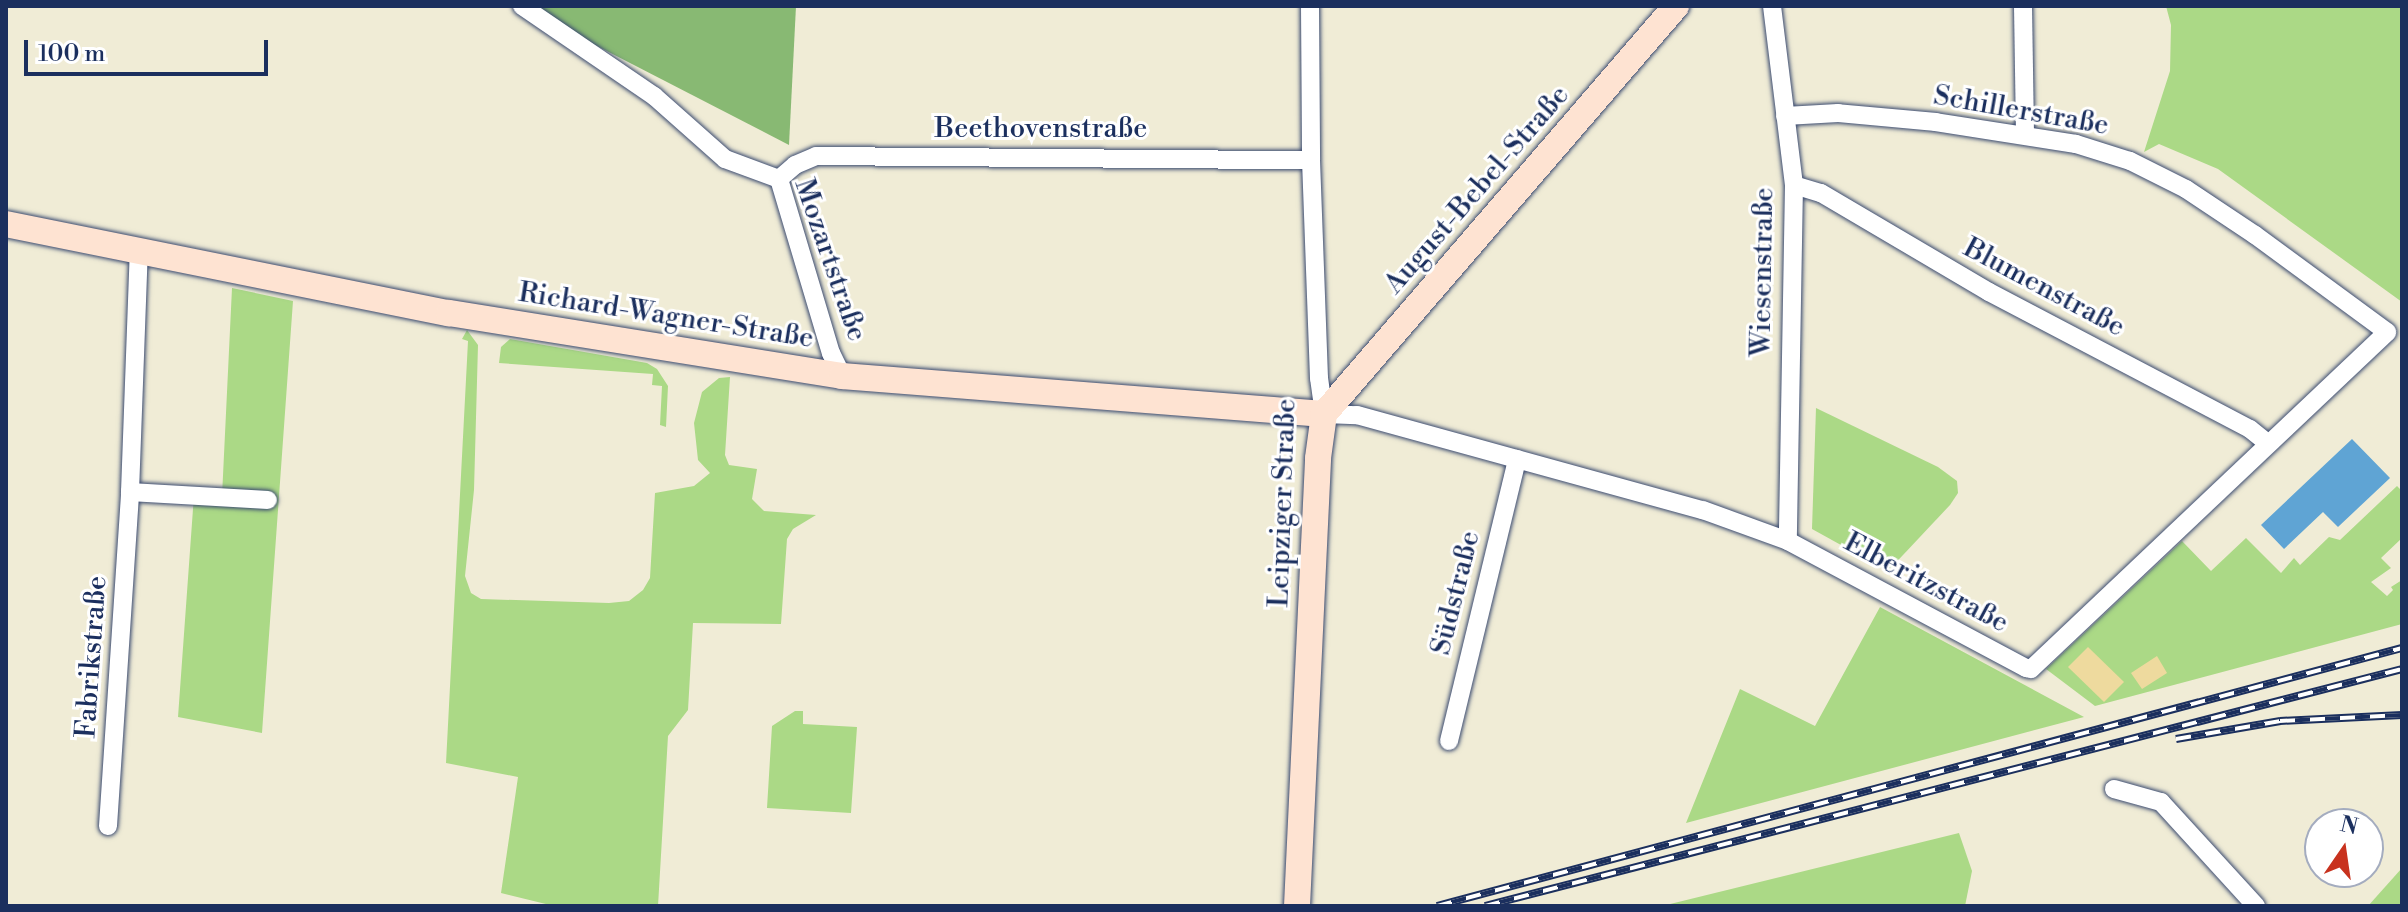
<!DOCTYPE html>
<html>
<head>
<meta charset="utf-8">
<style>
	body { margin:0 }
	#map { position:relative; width:2408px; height:912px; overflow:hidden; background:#f0ecd6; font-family:"Libre Bodoni",serif }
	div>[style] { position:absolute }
	.green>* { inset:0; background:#abd986 }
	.forest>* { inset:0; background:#88b973 }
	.sand>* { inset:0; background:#eeda9e }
	.water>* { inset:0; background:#5fa4d4 }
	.roads { filter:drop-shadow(0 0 2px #3b4b70) drop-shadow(0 0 2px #3b4b70) }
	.street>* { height:18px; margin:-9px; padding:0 9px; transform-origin:9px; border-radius:9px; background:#fff }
	.secondary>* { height:26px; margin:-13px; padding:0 13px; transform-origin:13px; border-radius:13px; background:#fee3d2 }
	.rail>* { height:8px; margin-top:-4px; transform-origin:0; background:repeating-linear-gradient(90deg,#fff 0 15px,#1b2f5e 0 30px); box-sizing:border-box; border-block:2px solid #1b2f5e }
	span { translate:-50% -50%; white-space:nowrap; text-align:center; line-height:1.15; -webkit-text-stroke:6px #fff; paint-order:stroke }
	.street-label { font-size:28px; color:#1b2f5e }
	.frame { position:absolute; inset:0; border:8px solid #1b2f5e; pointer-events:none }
	.north { position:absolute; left:2304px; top:808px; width:80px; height:80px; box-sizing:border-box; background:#fff; border:2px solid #a4acbf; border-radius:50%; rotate:13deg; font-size:22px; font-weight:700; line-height:32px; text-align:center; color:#1b2f5e }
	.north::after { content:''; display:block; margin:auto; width:28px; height:36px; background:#c8321e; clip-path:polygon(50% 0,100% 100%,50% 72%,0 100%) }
	.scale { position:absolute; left:24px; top:40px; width:244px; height:36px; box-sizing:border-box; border:4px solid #1b2f5e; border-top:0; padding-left:10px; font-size:24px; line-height:28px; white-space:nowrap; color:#1b2f5e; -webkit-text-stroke:6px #fff; paint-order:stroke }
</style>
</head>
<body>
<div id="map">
	<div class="green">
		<div style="clip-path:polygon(2166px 6px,2402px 6px,2402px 302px,2218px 169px,2159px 144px,2144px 152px,2170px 71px,2171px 25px)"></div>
		<div style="clip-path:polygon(232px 288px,293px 301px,262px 733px,178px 717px,194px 495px,222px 496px)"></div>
		<div style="clip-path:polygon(467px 330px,478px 345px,474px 490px,465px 576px,471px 593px,481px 599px,609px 603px,629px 601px,643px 590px,650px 578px,655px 493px,694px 486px,710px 473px,698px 460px,694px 423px,702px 392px,719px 378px,730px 377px,725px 455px,729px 465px,757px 469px,752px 499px,764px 511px,816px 515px,793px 529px,787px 539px,781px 624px,693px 623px,688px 710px,668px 736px,658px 906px,554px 906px,501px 893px,518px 777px,446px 763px,468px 341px,462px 339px)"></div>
		<div style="clip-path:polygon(510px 339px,647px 363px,657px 369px,668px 386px,666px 427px,660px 425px,662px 386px,652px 385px,653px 374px,499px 363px,501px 347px)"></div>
		<div style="clip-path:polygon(1816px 408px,1938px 467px,1957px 481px,1958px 493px,1950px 505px,1888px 571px,1812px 529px)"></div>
		<div style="clip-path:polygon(2397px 486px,2402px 491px,2402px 538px,2381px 558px,2391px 568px,2371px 582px,2387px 596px,2393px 590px,2391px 587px,2402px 580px,2402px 624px,2095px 706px,2046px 669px,2182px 541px,2211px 571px,2246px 538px,2281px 573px,2294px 558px,2300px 565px,2329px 537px,2340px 540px)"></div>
		<div style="clip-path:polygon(1880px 607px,2084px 717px,1686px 823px,1740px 689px,1815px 726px)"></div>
		<div style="clip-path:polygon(795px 711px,803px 711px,803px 724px,857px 727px,851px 813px,767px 808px,772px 726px)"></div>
		<div style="clip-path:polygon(1959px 833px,1972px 871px,1965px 906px,1662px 906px)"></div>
		<div style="clip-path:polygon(2402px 868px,2402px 906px,2368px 906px)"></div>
	</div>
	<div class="forest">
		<div style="clip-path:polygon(520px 6px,796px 6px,789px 145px,531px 12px)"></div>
	</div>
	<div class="sand">
		<div style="clip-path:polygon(2088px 647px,2124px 682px,2104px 702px,2068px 667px)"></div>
		<div style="clip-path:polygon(2157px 656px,2167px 673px,2142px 689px,2131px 673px)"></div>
	</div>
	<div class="water">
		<div style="clip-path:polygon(2352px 439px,2390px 478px,2338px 527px,2323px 512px,2284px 549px,2261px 525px)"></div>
	</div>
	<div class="roads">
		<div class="street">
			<div style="left:522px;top:6px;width:160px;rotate:34.3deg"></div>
			<div style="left:654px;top:96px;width:95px;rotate:41.6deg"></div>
			<div style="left:725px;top:159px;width:58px;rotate:20.3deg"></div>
			<div style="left:1310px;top:6px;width:154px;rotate:89.6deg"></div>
			<div style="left:1311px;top:160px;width:218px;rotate:87.9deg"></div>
			<div style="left:1319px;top:378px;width:36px;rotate:82deg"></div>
			<div style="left:1324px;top:414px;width:33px;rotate:2deg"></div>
			<div style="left:1357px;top:415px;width:359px;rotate:15.4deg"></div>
			<div style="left:1703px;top:510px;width:90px;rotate:20deg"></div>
			<div style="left:1788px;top:541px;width:270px;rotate:28.1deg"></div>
			<div style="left:2026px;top:668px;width:5px;rotate:11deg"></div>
			<div style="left:2031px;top:669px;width:490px;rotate:-43.4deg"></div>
			<div style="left:2387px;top:332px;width:164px;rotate:-143.7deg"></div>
			<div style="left:2255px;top:235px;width:83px;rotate:-146.3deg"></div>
			<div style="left:2186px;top:189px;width:63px;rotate:-153.4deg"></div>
			<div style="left:2130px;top:161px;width:57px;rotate:-162.5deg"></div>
			<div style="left:2076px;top:144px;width:142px;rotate:-171.1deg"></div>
			<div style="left:1936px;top:122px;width:98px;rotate:-174.8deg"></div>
			<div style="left:1838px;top:113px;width:53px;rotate:176.8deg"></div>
			<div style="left:1772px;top:6px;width:180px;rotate:83deg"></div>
			<div style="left:1794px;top:185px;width:356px;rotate:91deg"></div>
			<div style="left:2023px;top:6px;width:129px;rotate:89.1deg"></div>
			<div style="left:779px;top:179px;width:21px;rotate:-41deg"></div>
			<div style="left:795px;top:165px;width:23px;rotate:-23deg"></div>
			<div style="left:816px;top:156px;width:495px;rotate:0.5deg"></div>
			<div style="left:779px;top:179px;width:182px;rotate:73.4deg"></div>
			<div style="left:831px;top:353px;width:25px;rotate:64deg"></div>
			<div style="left:1794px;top:185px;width:28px;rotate:17deg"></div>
			<div style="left:1821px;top:193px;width:195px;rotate:30.5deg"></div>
			<div style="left:1989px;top:292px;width:295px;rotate:27.7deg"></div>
			<div style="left:2250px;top:429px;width:22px;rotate:39deg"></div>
			<div style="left:130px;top:492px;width:138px;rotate:3.3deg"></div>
			<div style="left:1449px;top:741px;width:290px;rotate:-76.4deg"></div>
			<div style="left:2114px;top:789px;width:49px;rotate:15.5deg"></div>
			<div style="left:2161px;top:802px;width:141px;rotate:47.6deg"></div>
			<div style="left:108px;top:826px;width:335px;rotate:-86.2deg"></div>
			<div style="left:130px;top:492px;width:241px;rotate:-87.9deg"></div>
		</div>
		<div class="secondary">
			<div style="left:6px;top:224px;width:452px;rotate:11.4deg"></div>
			<div style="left:449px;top:313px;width:398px;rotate:9.1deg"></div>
			<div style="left:842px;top:376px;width:483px;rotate:4.5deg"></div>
			<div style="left:1324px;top:414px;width:539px;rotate:-49.21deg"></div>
			<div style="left:1297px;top:906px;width:448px;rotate:-87.3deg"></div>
			<div style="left:1318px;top:458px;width:44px;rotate:-82.2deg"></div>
		</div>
	</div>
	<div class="rail">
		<div style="left:2176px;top:739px;width:106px;rotate:-9.8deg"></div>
		<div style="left:2280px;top:721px;width:122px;rotate:-2.8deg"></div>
		<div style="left:1437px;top:906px;width:999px;rotate:-14.97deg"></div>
		<div style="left:1485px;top:906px;width:947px;rotate:-14.49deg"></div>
	</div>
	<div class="street-label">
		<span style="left:2021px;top:111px;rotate:10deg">Schillerstraße</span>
		<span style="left:1041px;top:129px">Beethovenstraße</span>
		<span style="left:1477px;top:190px;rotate:-49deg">August-Bebel-Straße</span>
		<span style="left:830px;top:260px;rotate:71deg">Mozartstraße</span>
		<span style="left:1763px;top:272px;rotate:-89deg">Wiesenstraße</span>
		<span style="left:2044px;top:288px;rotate:28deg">Blumenstraße</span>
		<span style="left:666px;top:316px;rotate:9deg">Richard-Wagner-Straße</span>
		<span style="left:1283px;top:503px;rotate:-88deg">Leipziger Straße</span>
		<span style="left:1926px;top:583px;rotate:28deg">Elberitzstraße</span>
		<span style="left:1456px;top:593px;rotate:-76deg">Südstraße</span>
		<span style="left:92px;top:657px;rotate:-86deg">Fabrikstraße</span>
	</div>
	<div class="frame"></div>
	<div class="north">N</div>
	<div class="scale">100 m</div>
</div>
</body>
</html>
